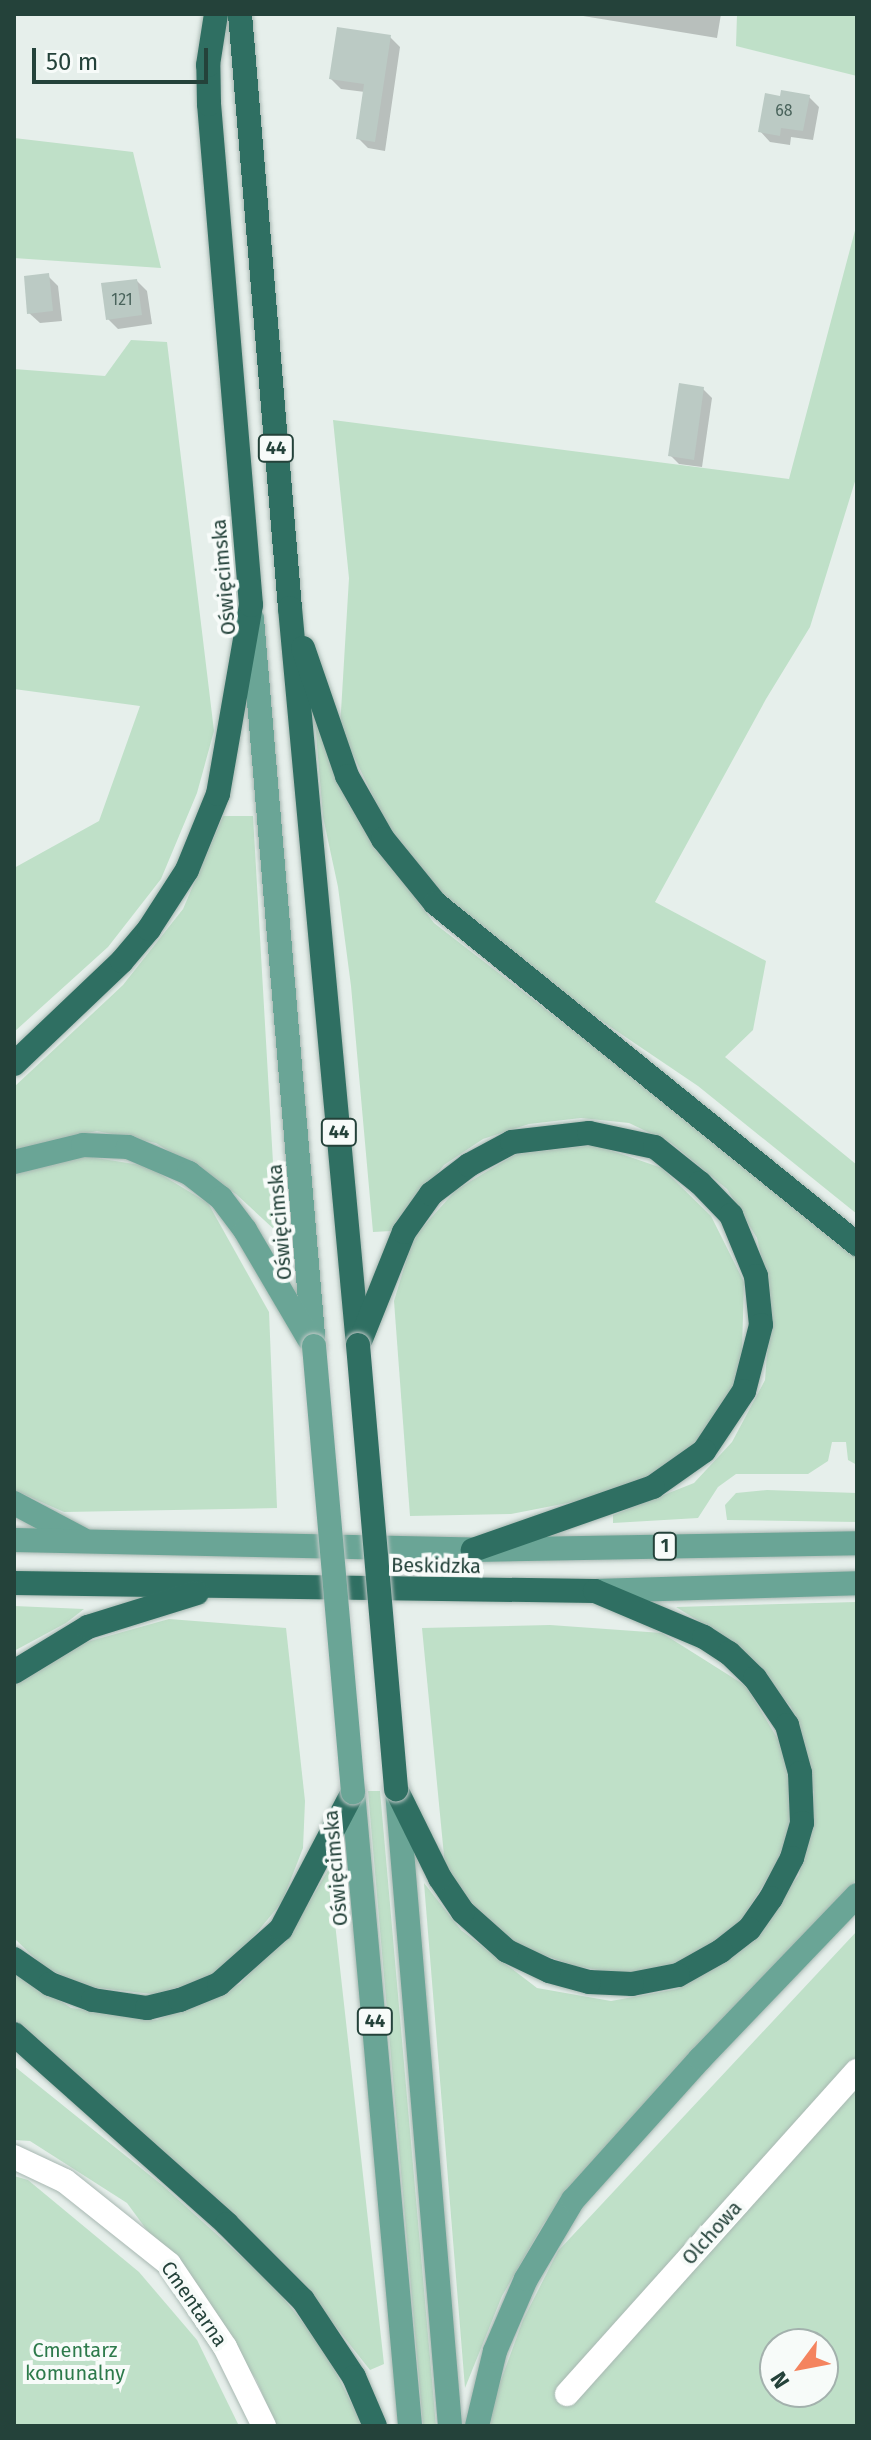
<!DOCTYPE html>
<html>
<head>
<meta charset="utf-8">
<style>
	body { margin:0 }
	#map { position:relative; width:871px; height:2440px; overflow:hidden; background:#e6efeb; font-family:"Fira Sans",sans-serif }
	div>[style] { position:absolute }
	.green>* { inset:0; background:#bfe0c8 }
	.shadow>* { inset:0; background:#0003 }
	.building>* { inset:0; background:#bbcac4 }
	.roads { filter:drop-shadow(0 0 2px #a8b8b2) drop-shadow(0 0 2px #a8b8b2) }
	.street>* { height:24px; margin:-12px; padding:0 12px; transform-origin:12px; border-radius:12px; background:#fff }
	.primary>* { height:24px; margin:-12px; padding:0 12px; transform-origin:12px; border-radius:12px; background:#6aa596 }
	.highway>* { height:24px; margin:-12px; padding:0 12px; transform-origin:12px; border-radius:12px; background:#2f6f62 }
	.bridges { filter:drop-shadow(0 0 2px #c2cac8) drop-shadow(0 0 2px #c2cac8) }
	.primary-bridge>* { height:24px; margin:-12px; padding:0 12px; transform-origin:12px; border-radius:12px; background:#6aa596 }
	.highway-bridge>* { height:24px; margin:-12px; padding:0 12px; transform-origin:12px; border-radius:12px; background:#2f6f62 }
	span { translate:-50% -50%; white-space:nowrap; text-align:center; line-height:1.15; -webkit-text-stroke:8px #f7fbf9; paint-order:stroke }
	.number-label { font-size:16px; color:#4a645c }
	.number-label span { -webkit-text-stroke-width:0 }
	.shield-label span { padding:2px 6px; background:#f7fbf9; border:2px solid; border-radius:6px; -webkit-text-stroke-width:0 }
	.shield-label { font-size:18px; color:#24423a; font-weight:700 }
	.street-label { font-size:20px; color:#24423a }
	.park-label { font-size:20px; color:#2d7a4b }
	.frame { position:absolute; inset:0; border:16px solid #24423a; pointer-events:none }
	.north { position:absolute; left:759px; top:2328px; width:80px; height:80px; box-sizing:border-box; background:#f7fbf9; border:2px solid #a3b1ad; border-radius:50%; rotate:238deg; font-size:22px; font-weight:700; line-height:32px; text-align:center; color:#24423a }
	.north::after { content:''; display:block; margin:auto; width:28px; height:36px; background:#f4845f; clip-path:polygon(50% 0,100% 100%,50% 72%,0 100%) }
	.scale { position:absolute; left:32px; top:48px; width:176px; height:36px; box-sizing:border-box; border:4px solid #24423a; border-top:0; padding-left:10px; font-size:24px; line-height:28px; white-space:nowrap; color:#24423a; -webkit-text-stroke:6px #f7fbf9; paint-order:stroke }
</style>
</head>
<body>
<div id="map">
	<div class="green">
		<div style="clip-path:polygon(737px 14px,857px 14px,857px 76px,736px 46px)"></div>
		<div style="clip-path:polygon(14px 138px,133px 152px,161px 268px,14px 258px)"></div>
		<div style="clip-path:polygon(857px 223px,857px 475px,810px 627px,766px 699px,655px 902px,766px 961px,753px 1030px,725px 1057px,857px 1165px,857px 1214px,698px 1086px,556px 990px,444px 896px,389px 829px,340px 728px,349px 578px,333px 420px,789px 479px)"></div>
		<div style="clip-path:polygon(131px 340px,167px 342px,214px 731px,197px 793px,161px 879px,108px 947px,14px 1032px,14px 868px,99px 821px,140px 706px,14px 689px,14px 369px,105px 376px)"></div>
		<div style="clip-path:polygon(315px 721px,345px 792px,386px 859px,434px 923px,857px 1250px,857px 1465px,848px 1460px,846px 1442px,832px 1442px,828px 1461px,808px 1474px,736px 1474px,718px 1487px,698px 1518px,613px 1523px,613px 1515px,694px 1483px,732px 1442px,765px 1380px,771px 1299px,757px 1238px,727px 1189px,671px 1143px,629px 1123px,581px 1118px,529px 1124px,483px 1139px,444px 1165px,391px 1231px,373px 1232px,351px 986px,338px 887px,323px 817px)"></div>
		<div style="clip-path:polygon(223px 816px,253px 816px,277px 1232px,236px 1194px,156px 1143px,97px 1131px,14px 1150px,14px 1087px,123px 985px,183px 909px)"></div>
		<div style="clip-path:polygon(595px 1145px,662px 1168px,711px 1216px,744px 1282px,742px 1350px,732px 1389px,694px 1445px,646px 1477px,583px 1500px,511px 1514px,410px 1516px,394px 1301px,413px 1238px,456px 1190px,516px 1154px)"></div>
		<div style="clip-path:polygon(77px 1155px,147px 1166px,208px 1203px,269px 1312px,277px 1508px,64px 1512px,14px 1490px,14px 1175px)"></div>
		<div style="clip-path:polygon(767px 1490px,857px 1493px,857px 1522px,727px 1520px,725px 1505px,736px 1493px)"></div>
		<div style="clip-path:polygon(857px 1602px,857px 1879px,544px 2223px,502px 2296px,465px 2388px,424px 1883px,461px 1930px,537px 1988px,611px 2001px,677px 1989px,739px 1952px,799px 1875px,814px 1792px,791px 1707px,733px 1642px,676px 1607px)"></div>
		<div style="clip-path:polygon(14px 1606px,84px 1609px,66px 1623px,14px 1651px)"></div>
		<div style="clip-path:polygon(169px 1619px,286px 1628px,305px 1801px,303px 1848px,282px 1902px,244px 1948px,206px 1980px,153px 1994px,88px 1987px,44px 1967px,14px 1938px,14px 1683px,76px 1645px)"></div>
		<div style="clip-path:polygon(550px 1625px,662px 1633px,746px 1686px,785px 1751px,795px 1809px,777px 1863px,735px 1930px,679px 1965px,632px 1976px,575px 1966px,518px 1946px,476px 1913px,445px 1866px,422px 1628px)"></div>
		<div style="clip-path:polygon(368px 1791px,380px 1791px,436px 2426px,423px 2426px)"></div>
		<div style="clip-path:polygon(329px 1869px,384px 2364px,370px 2370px,294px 2274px,14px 2019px,14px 1969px,71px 2008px,157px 2020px,240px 1984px,298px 1920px)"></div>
		<div style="clip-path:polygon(evenodd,857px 1931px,857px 2426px,489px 2426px,493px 2402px,523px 2320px,558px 2251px,857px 1931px,775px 2344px,823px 2344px,823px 2392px,775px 2392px,775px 2344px)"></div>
		<div style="clip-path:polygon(14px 2066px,162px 2185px,273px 2285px,324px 2349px,363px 2426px,276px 2426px,256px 2379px,127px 2203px,30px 2141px,14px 2140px)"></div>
		<div style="clip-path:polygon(14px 2176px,28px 2180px,139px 2272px,197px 2340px,239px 2426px,14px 2426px)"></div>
	</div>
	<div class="shadow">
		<div style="clip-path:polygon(571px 14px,721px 14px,717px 38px)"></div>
		<div style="clip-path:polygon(390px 37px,400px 47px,385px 151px,368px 148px,358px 138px,365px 92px,341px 89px,331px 79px)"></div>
		<div style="clip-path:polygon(809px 97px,819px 107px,813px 140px,791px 137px,790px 145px,770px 142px,760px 131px,782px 98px)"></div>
		<div style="clip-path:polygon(48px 276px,58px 286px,62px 321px,40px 323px,29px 313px)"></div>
		<div style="clip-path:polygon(137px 281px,147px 291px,152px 324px,118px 329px,108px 319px)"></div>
		<div style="clip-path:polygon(703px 389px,712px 398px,702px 467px,679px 464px,670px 455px)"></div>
	</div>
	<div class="building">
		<div style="clip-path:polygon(337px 27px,391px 35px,375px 142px,356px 139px,364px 84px,329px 79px)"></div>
		<div style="clip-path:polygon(781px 90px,810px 95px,803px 131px,781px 128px,780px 136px,758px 132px,765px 93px,780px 96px)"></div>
		<div style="clip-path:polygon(49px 273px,53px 311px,27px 314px,24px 276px)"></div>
		<div style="clip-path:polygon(137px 279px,142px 315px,106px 320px,101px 283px)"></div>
		<div style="clip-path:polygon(679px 383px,704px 387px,694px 460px,668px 456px)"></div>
	</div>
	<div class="roads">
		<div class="street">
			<div style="left:14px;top:2157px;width:56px;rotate:25.2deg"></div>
			<div style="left:65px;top:2181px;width:133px;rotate:38.6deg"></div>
			<div style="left:169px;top:2264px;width:100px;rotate:56deg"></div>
			<div style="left:225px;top:2347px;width:88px;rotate:63.7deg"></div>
			<div style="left:567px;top:2394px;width:434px;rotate:-48.1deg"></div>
		</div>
		<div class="primary">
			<div style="left:252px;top:619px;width:730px;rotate:85.13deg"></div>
			<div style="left:14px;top:1162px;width:71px;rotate:-13.8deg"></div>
			<div style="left:83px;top:1145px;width:45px;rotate:2.5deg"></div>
			<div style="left:128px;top:1147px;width:66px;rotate:23.1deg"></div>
			<div style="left:189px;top:1173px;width:41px;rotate:38deg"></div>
			<div style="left:221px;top:1198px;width:40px;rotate:53deg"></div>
			<div style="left:245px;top:1230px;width:126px;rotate:59.6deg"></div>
			<div style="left:14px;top:1503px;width:77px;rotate:27.9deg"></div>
			<div style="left:14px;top:1540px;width:459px;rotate:1.2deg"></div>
			<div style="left:473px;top:1550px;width:384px;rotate:-1deg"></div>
			<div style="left:595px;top:1591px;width:262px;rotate:-1.7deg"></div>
			<div style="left:397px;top:1791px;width:637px;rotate:85.23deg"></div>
			<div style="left:353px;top:1792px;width:637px;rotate:84.86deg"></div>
			<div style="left:477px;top:2426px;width:77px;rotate:-76.5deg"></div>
			<div style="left:495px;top:2351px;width:78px;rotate:-66.7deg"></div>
			<div style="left:526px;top:2279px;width:92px;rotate:-59.3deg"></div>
			<div style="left:573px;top:2200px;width:190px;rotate:-48deg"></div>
			<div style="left:700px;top:2059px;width:227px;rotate:-46.2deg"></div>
		</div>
		<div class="highway">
			<div style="left:240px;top:14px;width:596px;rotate:85.19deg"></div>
			<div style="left:290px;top:608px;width:740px;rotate:84.73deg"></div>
			<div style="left:303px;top:648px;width:135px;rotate:71deg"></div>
			<div style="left:347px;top:776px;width:73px;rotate:60.3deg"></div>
			<div style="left:383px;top:839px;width:82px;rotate:50.9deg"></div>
			<div style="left:435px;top:903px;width:543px;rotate:38.94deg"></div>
			<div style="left:14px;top:1064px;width:149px;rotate:-43.6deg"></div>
			<div style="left:122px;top:961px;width:42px;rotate:-49.8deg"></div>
			<div style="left:149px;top:929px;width:70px;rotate:-57.2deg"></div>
			<div style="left:187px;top:870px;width:82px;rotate:-67.8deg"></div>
			<div style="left:218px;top:794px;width:192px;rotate:-80.1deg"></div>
			<div style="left:251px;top:605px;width:503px;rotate:-94.79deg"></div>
			<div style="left:209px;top:104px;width:39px;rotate:-91deg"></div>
			<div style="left:208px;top:65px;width:52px;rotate:-81.1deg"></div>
			<div style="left:361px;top:1339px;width:115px;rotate:-68.1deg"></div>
			<div style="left:404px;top:1232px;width:47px;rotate:-54.6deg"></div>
			<div style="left:431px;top:1194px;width:48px;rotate:-37.3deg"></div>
			<div style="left:469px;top:1165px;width:49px;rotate:-28.1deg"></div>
			<div style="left:512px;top:1142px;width:78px;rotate:-6.7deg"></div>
			<div style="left:589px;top:1133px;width:67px;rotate:12deg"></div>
			<div style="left:655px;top:1147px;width:58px;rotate:38.7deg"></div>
			<div style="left:700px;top:1183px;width:45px;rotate:45.9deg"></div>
			<div style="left:731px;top:1215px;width:66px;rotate:67.7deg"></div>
			<div style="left:756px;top:1276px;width:49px;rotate:84.2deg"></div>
			<div style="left:761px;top:1325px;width:68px;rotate:104.4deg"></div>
			<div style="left:744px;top:1391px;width:72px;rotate:123.7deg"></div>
			<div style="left:704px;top:1451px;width:62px;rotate:144.8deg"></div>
			<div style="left:653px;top:1487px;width:191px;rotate:160.7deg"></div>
			<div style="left:14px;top:1583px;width:581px;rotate:0.79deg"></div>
			<div style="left:595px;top:1591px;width:118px;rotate:22.9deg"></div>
			<div style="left:704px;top:1637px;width:30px;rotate:33deg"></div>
			<div style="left:729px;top:1653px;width:36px;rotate:44deg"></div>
			<div style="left:755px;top:1678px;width:57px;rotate:55.8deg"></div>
			<div style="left:787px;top:1725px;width:50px;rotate:74.8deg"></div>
			<div style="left:800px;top:1773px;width:50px;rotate:87.7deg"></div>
			<div style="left:802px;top:1823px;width:36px;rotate:106deg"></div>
			<div style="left:792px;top:1858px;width:45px;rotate:117.7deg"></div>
			<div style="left:771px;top:1898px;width:38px;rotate:125deg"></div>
			<div style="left:749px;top:1929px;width:36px;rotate:142deg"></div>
			<div style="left:721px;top:1951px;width:49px;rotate:150.8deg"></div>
			<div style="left:678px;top:1975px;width:47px;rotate:168.9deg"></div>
			<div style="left:632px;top:1984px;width:43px;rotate:-177.3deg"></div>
			<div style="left:589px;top:1982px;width:41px;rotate:-164.6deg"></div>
			<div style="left:549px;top:1971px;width:47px;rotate:-154.5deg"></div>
			<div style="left:507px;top:1951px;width:59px;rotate:-138.4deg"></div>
			<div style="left:463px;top:1912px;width:41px;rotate:-124.1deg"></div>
			<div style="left:440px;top:1878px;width:99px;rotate:-116.3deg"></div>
			<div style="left:14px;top:1672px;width:87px;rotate:-31.3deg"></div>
			<div style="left:88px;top:1627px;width:114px;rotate:-17.3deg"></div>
			<div style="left:14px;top:1959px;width:44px;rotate:34.8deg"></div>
			<div style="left:50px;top:1984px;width:46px;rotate:20.4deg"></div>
			<div style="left:93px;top:2000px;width:55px;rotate:8.4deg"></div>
			<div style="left:147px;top:2008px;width:34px;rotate:-14deg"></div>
			<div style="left:180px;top:2000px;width:42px;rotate:-22.3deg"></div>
			<div style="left:219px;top:1984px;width:83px;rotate:-41.6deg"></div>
			<div style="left:281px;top:1929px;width:155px;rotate:-62.3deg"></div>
			<div style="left:14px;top:2034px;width:285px;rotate:41.7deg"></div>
			<div style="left:227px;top:2224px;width:107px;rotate:45deg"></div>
			<div style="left:303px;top:2300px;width:92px;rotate:56.5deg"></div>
			<div style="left:354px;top:2377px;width:53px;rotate:66.8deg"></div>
		</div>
	</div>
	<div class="bridges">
		<div class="primary-bridge">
			<div style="left:314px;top:1346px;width:448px;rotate:85deg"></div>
		</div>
		<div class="highway-bridge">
			<div style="left:358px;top:1345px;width:446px;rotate:85.1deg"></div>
		</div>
	</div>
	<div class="number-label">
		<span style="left:784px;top:111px">68</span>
		<span style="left:122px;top:300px">121</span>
	</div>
	<div class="shield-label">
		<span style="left:276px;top:448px">44</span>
		<span style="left:339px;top:1132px">44</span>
		<span style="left:665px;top:1546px">1</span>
		<span style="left:375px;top:2021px">44</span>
	</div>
	<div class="street-label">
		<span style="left:224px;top:577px;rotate:-95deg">Oświęcimska</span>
		<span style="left:280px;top:1222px;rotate:-95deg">Oświęcimska</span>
		<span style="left:436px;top:1566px;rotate:1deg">Beskidzka</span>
		<span style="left:336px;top:1868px;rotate:-95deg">Oświęcimska</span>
		<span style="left:712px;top:2233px;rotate:-48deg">Olchowa</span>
		<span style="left:194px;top:2304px;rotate:55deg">Cmentarna</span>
	</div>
	<div class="park-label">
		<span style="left:75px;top:2362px">Cmentarz<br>komunalny</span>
	</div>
	<div class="frame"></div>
	<div class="north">N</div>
	<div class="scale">50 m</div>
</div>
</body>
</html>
